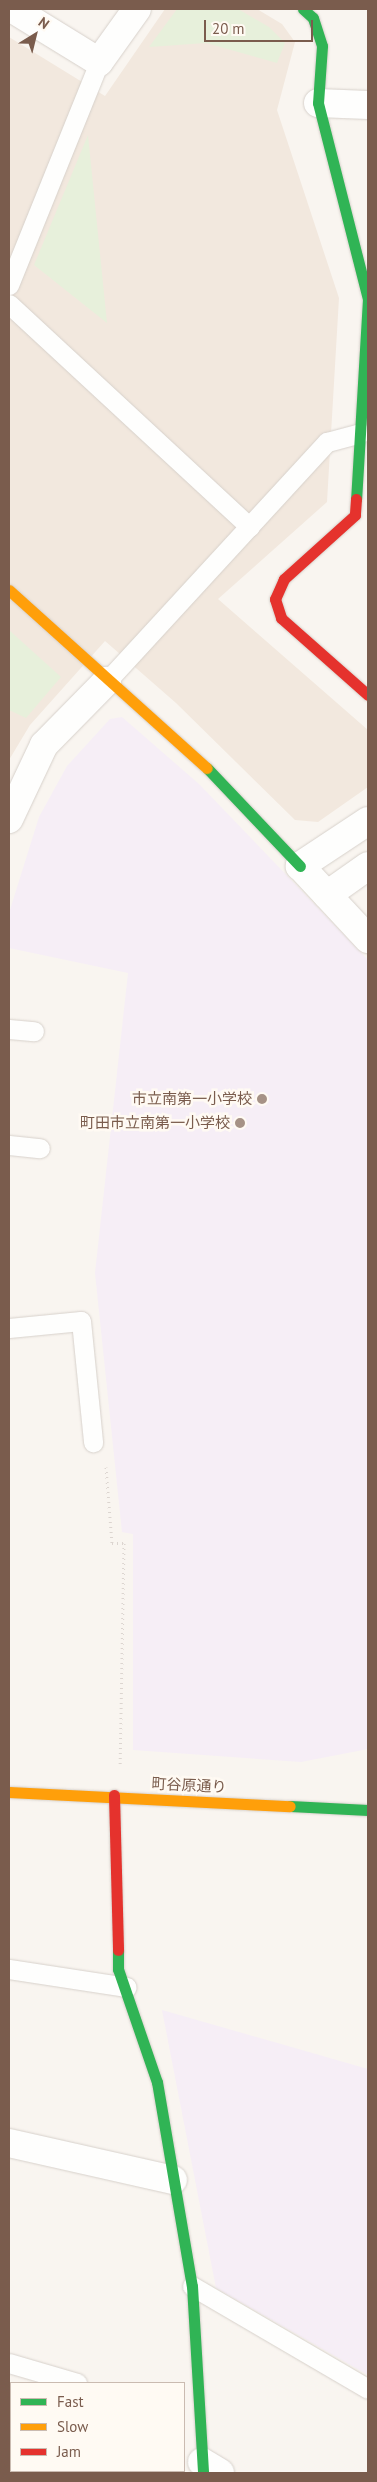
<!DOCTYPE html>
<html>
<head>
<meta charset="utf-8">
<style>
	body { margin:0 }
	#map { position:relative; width:377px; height:2482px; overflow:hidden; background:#f9f5f0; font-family:"PT Sans","Noto Sans JP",sans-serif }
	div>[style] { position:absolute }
	.residential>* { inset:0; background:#f2e8de }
	.education>* { inset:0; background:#f6eef6 }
	.green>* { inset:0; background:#e7f0db }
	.path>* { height:3px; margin-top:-1.5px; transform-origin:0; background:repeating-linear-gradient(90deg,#dcd5d0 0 1px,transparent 0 5px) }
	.roads { filter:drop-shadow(0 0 1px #d7d1cb) drop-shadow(0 0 1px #d7d1cb) }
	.lane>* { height:19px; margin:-9.5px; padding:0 9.5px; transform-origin:9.5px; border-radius:9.5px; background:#fefefd }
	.street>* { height:28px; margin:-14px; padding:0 14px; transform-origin:14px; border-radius:14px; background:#fefefd }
	.fast>* { height:11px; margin:-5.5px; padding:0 5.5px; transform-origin:5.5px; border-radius:5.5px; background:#30b455 }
	.slow>* { height:11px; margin:-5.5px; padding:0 5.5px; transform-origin:5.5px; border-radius:5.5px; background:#ff9f0a }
	.jam>* { height:11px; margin:-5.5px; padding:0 5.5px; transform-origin:5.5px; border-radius:5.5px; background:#e5322d }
	.dots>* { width:14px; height:14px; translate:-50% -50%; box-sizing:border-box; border:2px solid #fffaf3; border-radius:50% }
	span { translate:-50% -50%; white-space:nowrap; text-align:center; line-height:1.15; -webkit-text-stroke:5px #fffaf3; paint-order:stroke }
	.poi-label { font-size:15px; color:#7a5c4d }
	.right { translate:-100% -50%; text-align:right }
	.street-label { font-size:15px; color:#7a5c4d }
	.frame { position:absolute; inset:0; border:10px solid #7a5c4d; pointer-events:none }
	.legend { position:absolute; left:10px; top:2382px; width:175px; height:90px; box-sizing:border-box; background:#fffaf3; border:1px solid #cabbb1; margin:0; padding:6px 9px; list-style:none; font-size:15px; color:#7a5c4d }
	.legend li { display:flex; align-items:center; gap:10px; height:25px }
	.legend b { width:25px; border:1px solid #cabbb1 }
	.north { position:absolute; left:10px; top:10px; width:50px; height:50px; -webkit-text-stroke:4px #fffaf3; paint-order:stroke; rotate:36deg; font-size:14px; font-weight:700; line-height:20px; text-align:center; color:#7a5c4d }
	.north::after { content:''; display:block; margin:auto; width:18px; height:22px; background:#7a5c4d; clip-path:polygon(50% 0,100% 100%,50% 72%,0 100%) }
	.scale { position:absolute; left:204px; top:20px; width:109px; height:22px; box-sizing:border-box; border:2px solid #7a5c4d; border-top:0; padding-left:6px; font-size:15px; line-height:18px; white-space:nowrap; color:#7a5c4d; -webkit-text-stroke:4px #fffaf3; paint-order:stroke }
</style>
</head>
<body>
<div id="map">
	<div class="residential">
		<div style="clip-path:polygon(165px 9px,257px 9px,282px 24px,295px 42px,277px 110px,339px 298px,327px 502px,218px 599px,368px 730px,368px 787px,318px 822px,295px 820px,176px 703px,105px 641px,30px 725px,9px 760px,9px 37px,105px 96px)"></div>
	</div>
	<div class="education">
		<div style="clip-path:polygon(122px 717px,199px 784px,368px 960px,368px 1749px,301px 1762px,133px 1750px,133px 1534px,122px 1532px,95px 1273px,128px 973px,9px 948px,9px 913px,39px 817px,67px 766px,110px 719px)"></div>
		<div style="clip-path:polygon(162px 2010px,368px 2069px,368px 2375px,216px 2288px)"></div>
	</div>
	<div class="green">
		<div style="clip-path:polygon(177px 9px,238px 9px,269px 27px,285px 43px,277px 63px,206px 43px,149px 47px)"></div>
		<div style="clip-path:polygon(88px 135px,107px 323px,34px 265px)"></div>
		<div style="clip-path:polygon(9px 630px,61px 677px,26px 718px,9px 710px)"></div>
	</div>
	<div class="path">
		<div style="left:106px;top:1467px;width:76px;rotate:85.5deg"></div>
		<div style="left:112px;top:1543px;width:12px"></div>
		<div style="left:124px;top:1543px;width:221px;rotate:91deg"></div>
	</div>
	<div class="roads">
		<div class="lane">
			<div style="left:9px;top:285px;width:240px;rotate:-68deg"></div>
			<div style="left:9px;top:304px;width:328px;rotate:42.8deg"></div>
			<div style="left:107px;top:681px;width:325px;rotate:-47.4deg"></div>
			<div style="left:327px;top:442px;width:35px;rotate:-15deg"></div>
			<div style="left:9px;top:1029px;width:25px;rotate:5deg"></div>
			<div style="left:9px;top:1145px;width:31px;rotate:6deg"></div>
			<div style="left:9px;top:1328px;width:72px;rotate:-5.6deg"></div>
			<div style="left:81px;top:1321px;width:122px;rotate:84.3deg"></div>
			<div style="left:9px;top:1969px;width:119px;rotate:8.7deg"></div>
			<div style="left:192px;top:2286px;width:204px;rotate:30.3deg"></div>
			<div style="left:9px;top:2363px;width:71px;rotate:16.4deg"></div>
		</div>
		<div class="street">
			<div style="left:13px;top:9px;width:101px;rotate:31.6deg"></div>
			<div style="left:99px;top:62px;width:65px;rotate:-54.4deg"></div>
			<div style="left:318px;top:103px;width:50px;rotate:2.3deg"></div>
			<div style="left:9px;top:819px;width:82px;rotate:-64.7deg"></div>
			<div style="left:44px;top:745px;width:90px;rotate:-45.5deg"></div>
			<div style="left:368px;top:821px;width:82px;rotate:146.5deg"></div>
			<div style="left:300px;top:866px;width:100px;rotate:47deg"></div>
			<div style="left:327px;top:895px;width:50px;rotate:-35.3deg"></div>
			<div style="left:9px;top:2143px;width:168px;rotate:12.7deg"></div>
			<div style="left:202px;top:2462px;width:21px;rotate:31deg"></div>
		</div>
		<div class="fast">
			<div style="left:303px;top:9px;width:13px;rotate:42deg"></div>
			<div style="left:313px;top:18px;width:29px;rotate:72deg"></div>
			<div style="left:322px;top:46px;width:57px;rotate:94deg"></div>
			<div style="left:318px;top:103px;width:202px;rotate:75.7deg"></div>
			<div style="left:368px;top:299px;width:200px;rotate:93.4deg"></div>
			<div style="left:207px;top:768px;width:135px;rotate:46.5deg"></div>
			<div style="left:290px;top:1806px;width:78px;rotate:2.9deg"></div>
			<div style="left:118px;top:1950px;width:19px;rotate:90deg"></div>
			<div style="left:118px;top:1969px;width:120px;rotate:71deg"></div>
			<div style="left:157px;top:2082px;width:207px;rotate:80.3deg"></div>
			<div style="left:192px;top:2286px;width:187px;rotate:86.6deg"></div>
		</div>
		<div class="slow">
			<div style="left:9px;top:590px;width:266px;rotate:42deg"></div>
			<div style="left:9px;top:1792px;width:281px;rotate:2.9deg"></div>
		</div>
		<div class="jam">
			<div style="left:356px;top:499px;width:16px;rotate:94deg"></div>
			<div style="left:355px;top:515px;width:96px;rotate:138deg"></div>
			<div style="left:284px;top:579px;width:22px;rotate:114deg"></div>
			<div style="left:275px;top:599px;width:20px;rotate:72deg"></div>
			<div style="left:281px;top:618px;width:116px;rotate:41.5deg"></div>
			<div style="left:114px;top:1795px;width:155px;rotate:88.5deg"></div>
		</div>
	</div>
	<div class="dots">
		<div style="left:262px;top:1099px;background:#a69286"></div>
		<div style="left:240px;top:1123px;background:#a69286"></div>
	</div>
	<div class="poi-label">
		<span class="right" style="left:252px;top:1099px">市立南第一小学校</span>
		<span class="right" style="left:230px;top:1123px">町田市立南第一小学校</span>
	</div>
	<div class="street-label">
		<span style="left:189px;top:1785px;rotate:3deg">町谷原通り</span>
	</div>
	<div class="frame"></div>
	<ul class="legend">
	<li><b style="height:6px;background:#30b455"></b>Fast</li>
	<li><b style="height:6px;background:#ff9f0a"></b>Slow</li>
	<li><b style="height:6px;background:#e5322d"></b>Jam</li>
	</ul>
	<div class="north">N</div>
	<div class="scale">20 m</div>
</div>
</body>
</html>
